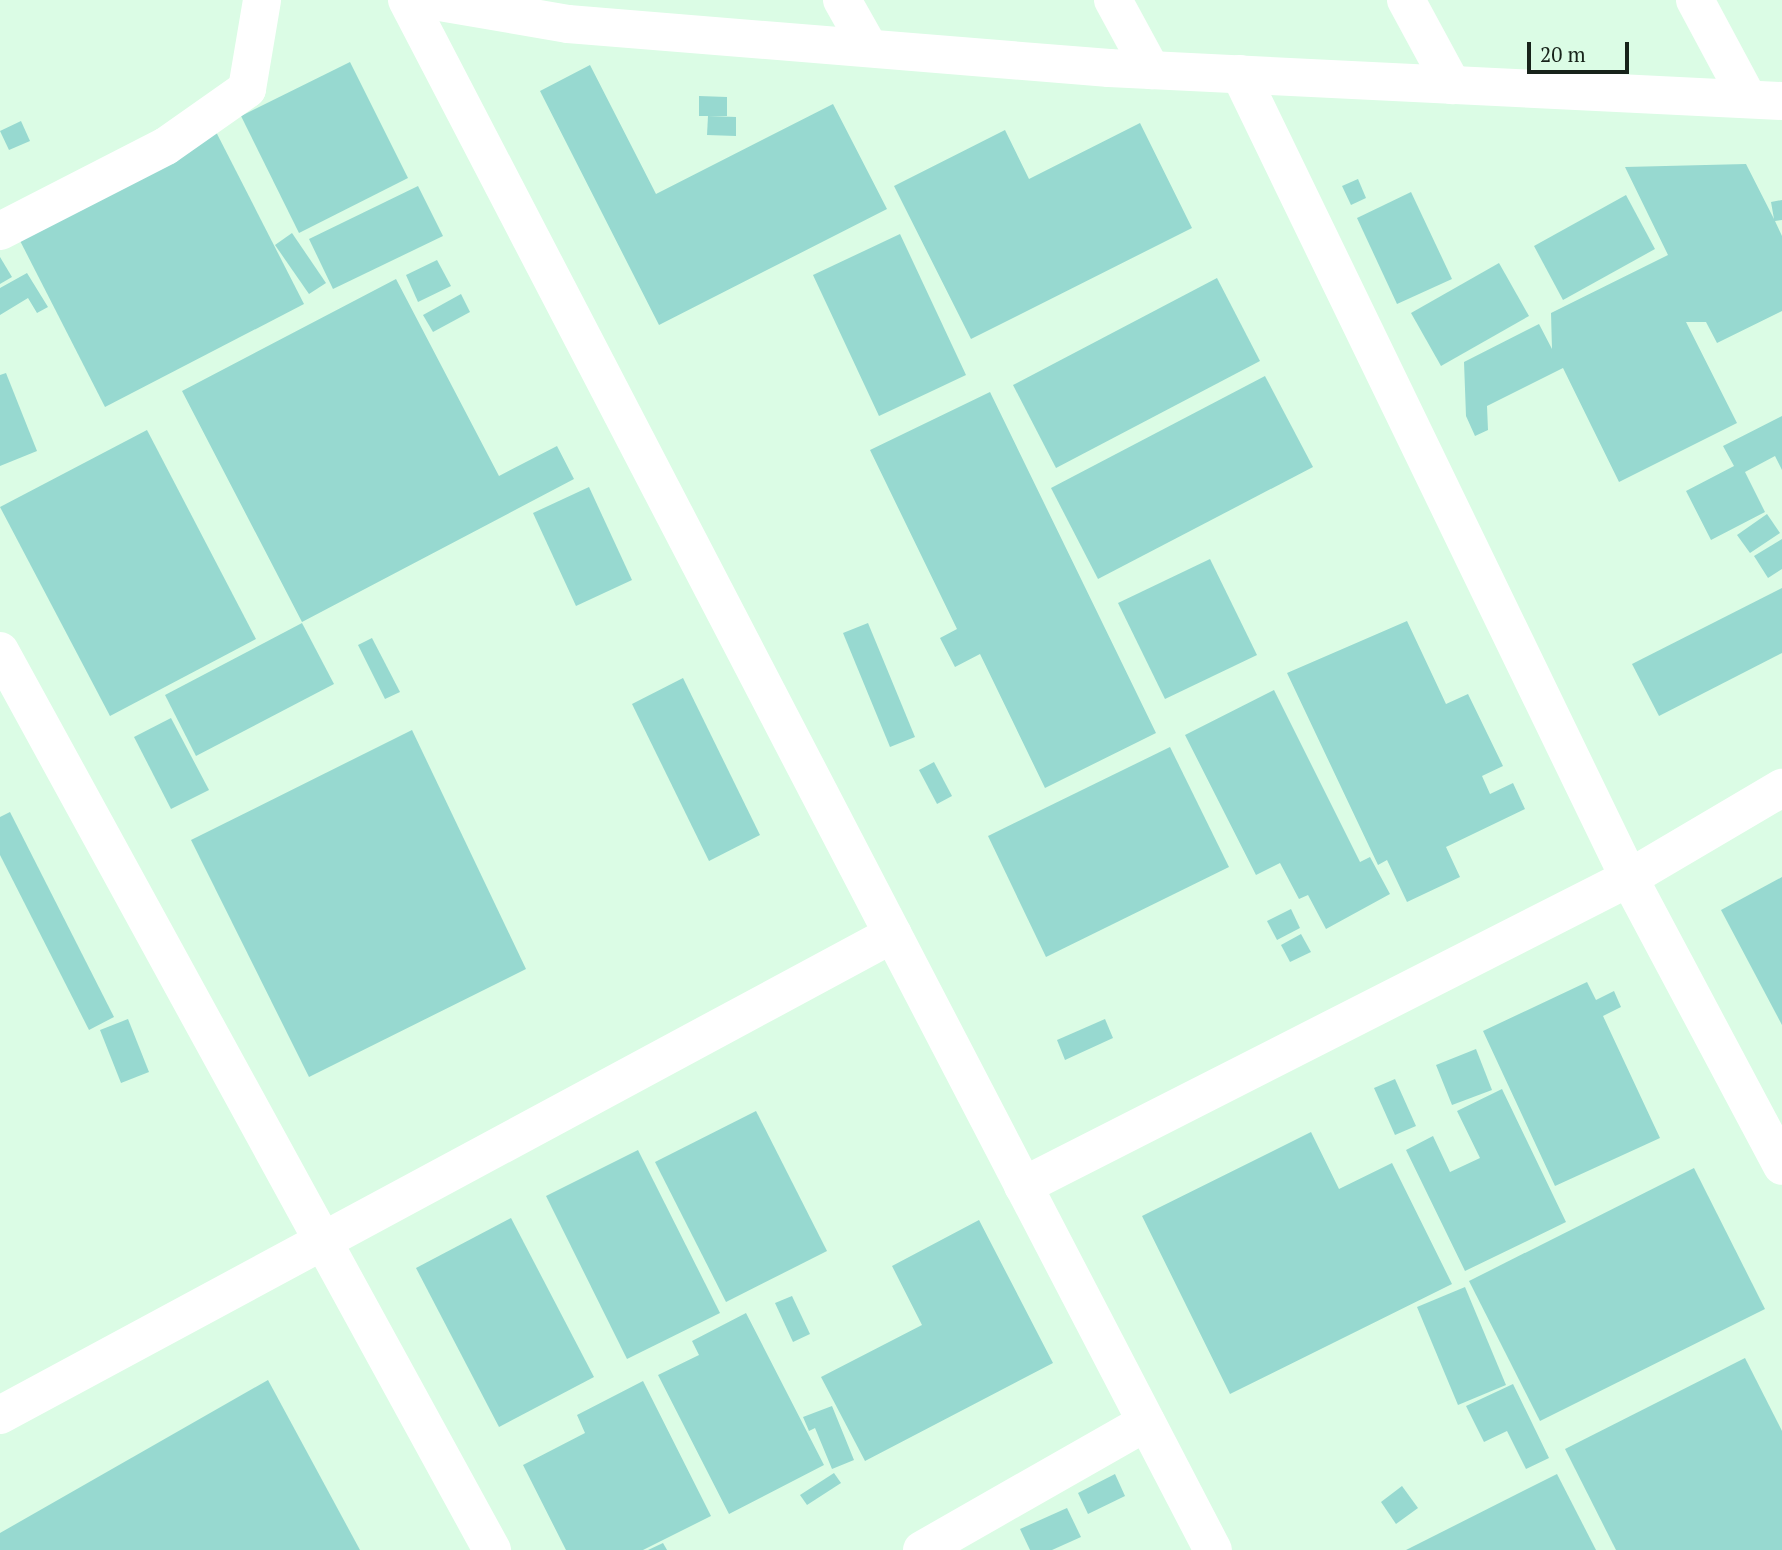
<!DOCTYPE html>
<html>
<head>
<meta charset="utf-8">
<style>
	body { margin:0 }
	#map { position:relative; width:1782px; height:1550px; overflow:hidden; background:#dbfce5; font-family:"PT Serif",serif }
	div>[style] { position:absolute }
	.building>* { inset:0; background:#97d9d0 }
	.minor>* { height:38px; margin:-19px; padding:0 19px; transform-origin:19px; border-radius:19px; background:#fff }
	span { translate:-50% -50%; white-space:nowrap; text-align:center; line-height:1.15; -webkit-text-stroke:5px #dbfce5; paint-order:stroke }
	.scale { position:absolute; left:1527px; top:42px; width:102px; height:32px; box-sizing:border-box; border:4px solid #17231a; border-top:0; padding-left:9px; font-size:21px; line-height:24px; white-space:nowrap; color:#17231a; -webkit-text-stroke:5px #dbfce5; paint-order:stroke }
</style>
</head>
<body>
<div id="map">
	<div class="building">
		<div style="clip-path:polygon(350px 62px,408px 178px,299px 233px,241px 116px)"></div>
		<div style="clip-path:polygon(590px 65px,656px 194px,833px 104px,887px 209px,659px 325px,540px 91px)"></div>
		<div style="clip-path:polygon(699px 96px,727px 97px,727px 116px,699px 116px)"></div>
		<div style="clip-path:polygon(708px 116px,736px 117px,736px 136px,707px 135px)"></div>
		<div style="clip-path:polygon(21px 121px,30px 141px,9px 150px,0 131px)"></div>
		<div style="clip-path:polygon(1140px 123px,1192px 228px,971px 339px,894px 186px,1005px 130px,1029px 179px)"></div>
		<div style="clip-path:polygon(213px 126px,304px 304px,105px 407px,14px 229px)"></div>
		<div style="clip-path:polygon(1746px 164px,1774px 219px,1771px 202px,1782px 200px,1782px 220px,1775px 221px,1782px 236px,1782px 311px,1717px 343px,1706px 322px,1686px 322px,1737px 423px,1619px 482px,1563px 368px,1487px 406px,1488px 430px,1475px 436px,1466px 416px,1464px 362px,1539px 324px,1552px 349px,1551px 313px,1668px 255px,1625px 167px)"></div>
		<div style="clip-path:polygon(1358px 179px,1366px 198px,1351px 205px,1342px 186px)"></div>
		<div style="clip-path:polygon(418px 186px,443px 236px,333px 289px,309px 239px)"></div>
		<div style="clip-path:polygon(1411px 192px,1452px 279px,1397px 304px,1357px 218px)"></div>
		<div style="clip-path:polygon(1626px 195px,1655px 249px,1563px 300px,1534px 246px)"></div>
		<div style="clip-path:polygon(292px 233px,326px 283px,309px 294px,275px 245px)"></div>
		<div style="clip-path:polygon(900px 234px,966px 375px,879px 416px,813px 275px)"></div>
		<div style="clip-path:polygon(0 257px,12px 277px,0 284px)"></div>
		<div style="clip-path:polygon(437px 260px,451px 286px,418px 302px,406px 275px)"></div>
		<div style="clip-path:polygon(1499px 263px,1529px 316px,1441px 366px,1411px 313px)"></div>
		<div style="clip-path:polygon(27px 273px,48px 307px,37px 313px,28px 298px,0 315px,0 288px)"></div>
		<div style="clip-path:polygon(1217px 278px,1260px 361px,1056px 468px,1013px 385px)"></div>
		<div style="clip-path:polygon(396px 279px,499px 476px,557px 446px,574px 479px,302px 622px,182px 391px)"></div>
		<div style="clip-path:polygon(461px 294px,470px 312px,433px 332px,423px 315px)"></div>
		<div style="clip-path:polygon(6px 373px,37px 451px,0 466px,0 375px)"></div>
		<div style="clip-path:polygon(1265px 376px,1313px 467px,1098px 579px,1051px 488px)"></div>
		<div style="clip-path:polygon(990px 392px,1156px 733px,1045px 788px,980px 654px,955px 667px,940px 638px,957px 629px,870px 450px)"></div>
		<div style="clip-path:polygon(1782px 416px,1782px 470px,1775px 456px,1745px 472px,1765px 512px,1711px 540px,1686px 491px,1734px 466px,1723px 446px)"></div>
		<div style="clip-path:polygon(147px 430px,256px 639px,110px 716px,0 507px)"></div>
		<div style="clip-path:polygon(589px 487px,632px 580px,576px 606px,533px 513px)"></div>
		<div style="clip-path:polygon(1767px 514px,1780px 533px,1750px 553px,1737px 535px)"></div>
		<div style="clip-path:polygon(1782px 539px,1782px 569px,1768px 578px,1754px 556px)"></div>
		<div style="clip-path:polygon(1210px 559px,1257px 655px,1165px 699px,1118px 603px)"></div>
		<div style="clip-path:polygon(1782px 588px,1782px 653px,1659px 716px,1632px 664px)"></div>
		<div style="clip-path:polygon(1407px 621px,1446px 704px,1468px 694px,1503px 766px,1482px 776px,1490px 794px,1513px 783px,1525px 809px,1446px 847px,1460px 877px,1407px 902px,1387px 860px,1378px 865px,1287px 673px)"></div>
		<div style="clip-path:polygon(302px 623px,334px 684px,196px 756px,165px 695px)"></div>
		<div style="clip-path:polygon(868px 623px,915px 737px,890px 747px,843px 633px)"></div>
		<div style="clip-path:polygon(372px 638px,400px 692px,385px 699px,358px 645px)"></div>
		<div style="clip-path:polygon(683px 678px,760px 835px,709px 861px,632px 704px)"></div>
		<div style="clip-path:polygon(1274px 690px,1360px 862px,1370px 857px,1390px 894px,1326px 929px,1308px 895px,1299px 899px,1280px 863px,1256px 875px,1185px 735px)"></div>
		<div style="clip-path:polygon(171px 718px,209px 790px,171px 809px,134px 737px)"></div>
		<div style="clip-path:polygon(412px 730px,526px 969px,309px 1077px,191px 840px)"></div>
		<div style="clip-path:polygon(1170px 747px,1229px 867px,1046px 957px,988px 836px)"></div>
		<div style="clip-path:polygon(934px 762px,952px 796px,937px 804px,919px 770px)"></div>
		<div style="clip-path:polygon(10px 812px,114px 1017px,89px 1030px,0 855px,0 817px)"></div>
		<div style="clip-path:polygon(1782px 877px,1782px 1025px,1721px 910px)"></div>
		<div style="clip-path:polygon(1291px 909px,1300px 928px,1277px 940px,1267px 921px)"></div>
		<div style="clip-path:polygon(1301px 934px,1311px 952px,1290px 962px,1281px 945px)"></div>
		<div style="clip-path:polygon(1587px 982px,1596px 1000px,1614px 991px,1621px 1007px,1603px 1016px,1660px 1138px,1555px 1186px,1483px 1031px)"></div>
		<div style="clip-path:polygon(128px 1019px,149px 1072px,121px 1083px,100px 1030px)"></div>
		<div style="clip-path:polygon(1105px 1019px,1113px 1038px,1065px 1060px,1057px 1040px)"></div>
		<div style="clip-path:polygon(1476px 1049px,1492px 1090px,1452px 1105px,1436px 1065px)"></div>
		<div style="clip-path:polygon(1395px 1079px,1416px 1126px,1395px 1135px,1374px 1088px)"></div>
		<div style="clip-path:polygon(1502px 1089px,1566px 1222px,1465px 1271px,1406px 1150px,1433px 1136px,1450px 1172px,1480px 1158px,1457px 1111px)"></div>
		<div style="clip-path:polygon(756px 1111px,827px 1251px,726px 1302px,655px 1162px)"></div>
		<div style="clip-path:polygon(1311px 1132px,1339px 1189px,1392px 1163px,1452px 1284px,1230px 1394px,1142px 1216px)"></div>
		<div style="clip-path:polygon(638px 1150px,720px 1313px,627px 1359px,546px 1196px)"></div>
		<div style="clip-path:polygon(1694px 1168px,1765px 1309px,1540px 1421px,1469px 1281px)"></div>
		<div style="clip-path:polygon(511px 1218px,594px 1377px,499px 1427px,416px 1268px)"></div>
		<div style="clip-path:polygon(979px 1220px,1053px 1363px,865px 1461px,821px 1377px,922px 1325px,892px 1266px)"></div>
		<div style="clip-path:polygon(1465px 1287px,1506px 1385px,1458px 1405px,1417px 1307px)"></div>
		<div style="clip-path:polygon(792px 1296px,810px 1334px,793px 1342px,775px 1303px)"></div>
		<div style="clip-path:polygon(746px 1313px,824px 1465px,729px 1514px,658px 1375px,699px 1355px,692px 1341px)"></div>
		<div style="clip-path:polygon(1745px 1358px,1782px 1431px,1782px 1550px,1616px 1550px,1565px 1449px)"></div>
		<div style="clip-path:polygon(268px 1380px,360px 1550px,0 1550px,0 1533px)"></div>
		<div style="clip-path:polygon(643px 1381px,711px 1516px,643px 1550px,566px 1550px,523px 1465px,585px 1433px,577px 1415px)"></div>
		<div style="clip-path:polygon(1513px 1384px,1549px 1458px,1526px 1469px,1507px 1431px,1484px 1442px,1466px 1406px)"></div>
		<div style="clip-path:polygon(832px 1406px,854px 1460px,832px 1469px,815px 1428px,809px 1431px,803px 1417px)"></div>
		<div style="clip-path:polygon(834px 1473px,841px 1483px,807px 1505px,800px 1495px)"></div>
		<div style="clip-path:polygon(1115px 1474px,1125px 1496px,1088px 1514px,1078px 1493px)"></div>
		<div style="clip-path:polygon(1557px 1474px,1596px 1550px,1406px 1550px)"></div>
		<div style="clip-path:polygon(1402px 1486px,1418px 1508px,1396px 1524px,1381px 1502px)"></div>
		<div style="clip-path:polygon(1067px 1508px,1081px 1537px,1052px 1550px,1030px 1550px,1020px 1529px)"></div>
		<div style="clip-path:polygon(663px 1543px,667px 1550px,648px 1550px)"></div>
	</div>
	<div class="minor">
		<div style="left:407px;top:0;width:1747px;rotate:62.53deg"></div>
		<div style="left:428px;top:0;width:142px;rotate:9.7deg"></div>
		<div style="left:568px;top:24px;width:543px;rotate:4.65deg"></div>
		<div style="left:1109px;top:68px;width:674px;rotate:2.81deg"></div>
		<div style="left:842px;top:0;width:55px;rotate:60.6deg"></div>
		<div style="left:1113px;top:0;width:80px;rotate:61.5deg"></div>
		<div style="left:1406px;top:0;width:97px;rotate:61.6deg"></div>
		<div style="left:1695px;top:0;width:112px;rotate:61.8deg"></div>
		<div style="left:1240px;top:74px;width:893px;rotate:64.18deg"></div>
		<div style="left:1629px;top:878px;width:326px;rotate:62deg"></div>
		<div style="left:0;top:231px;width:186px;rotate:-27.1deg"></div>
		<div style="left:166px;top:146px;width:99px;rotate:-35.1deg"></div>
		<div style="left:247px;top:89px;width:90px;rotate:-80.4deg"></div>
		<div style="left:0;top:651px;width:1025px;rotate:61.31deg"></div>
		<div style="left:1023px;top:1186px;width:680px;rotate:-26.94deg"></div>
		<div style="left:1629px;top:878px;width:178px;rotate:-30.5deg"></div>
		<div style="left:0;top:1415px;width:1014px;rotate:-28.31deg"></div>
		<div style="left:922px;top:1550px;width:258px;rotate:-29.7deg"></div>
	</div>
	<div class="scale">20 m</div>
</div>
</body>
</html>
